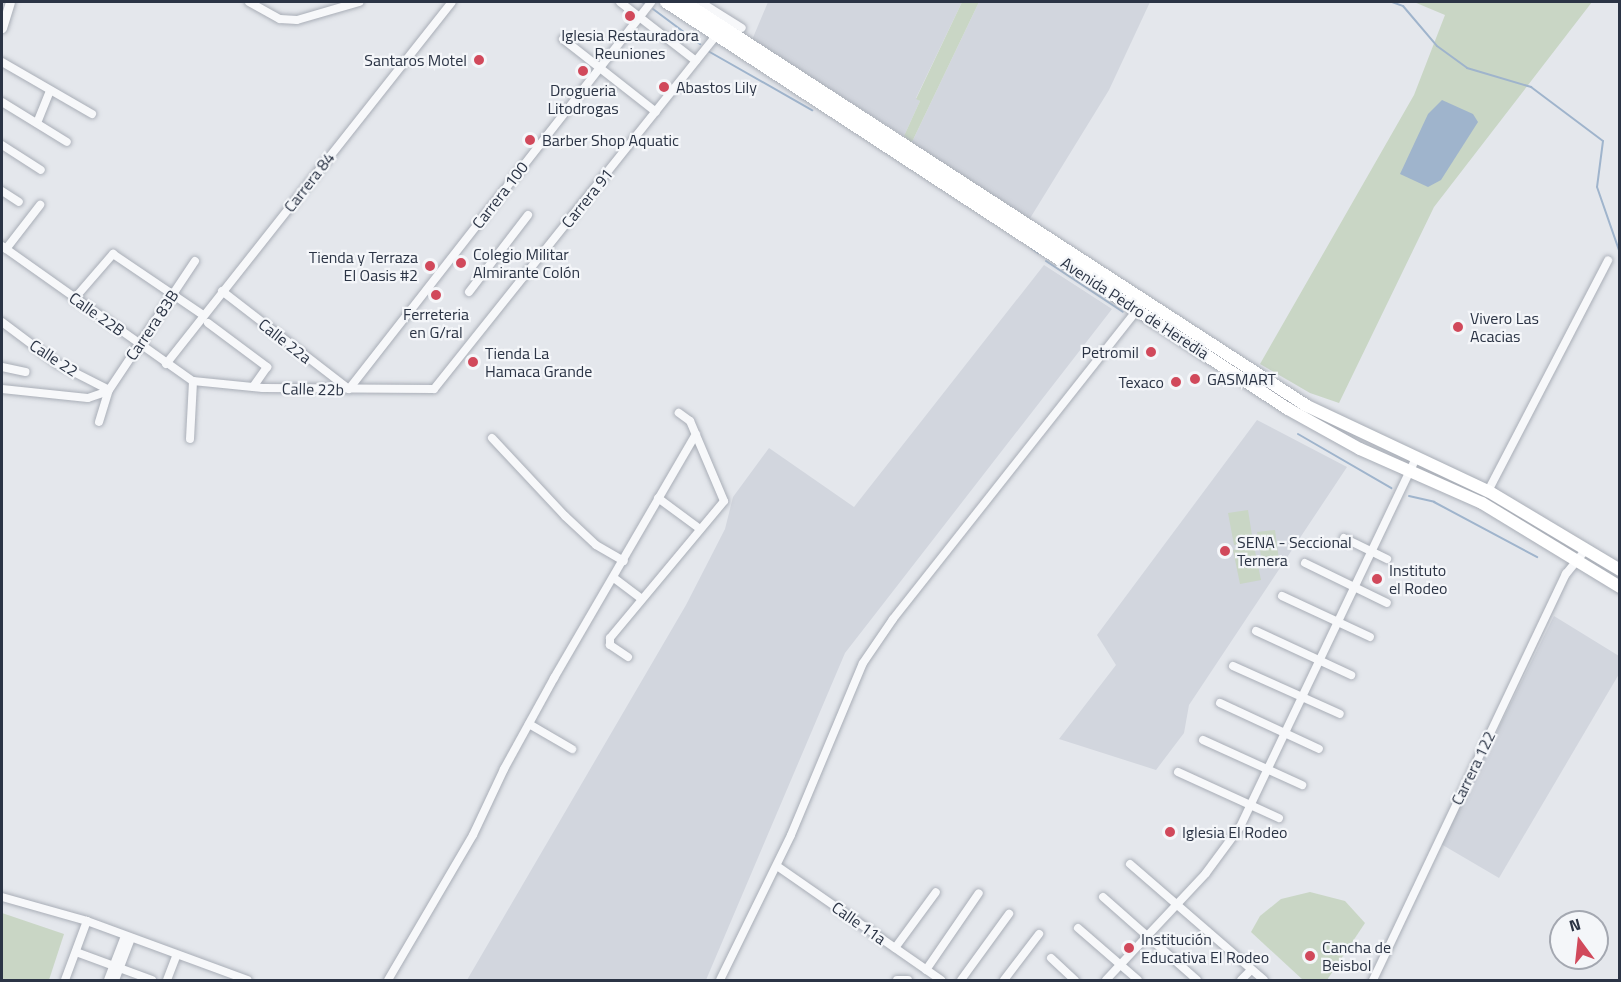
<!DOCTYPE html>
<html>
<head>
<meta charset="utf-8">
<style>
	body { margin:0 }
	#map { position:relative; width:1621px; height:982px; overflow:hidden; background:#e4e7ec; font-family:"Titillium Web",sans-serif }
	div>[style] { position:absolute }
	.built>* { inset:0; background:#d2d6de }
	.green>* { inset:0; background:#c9d6c5 }
	.water>* { inset:0; background:#9fb4cc }
	.stream>* { height:2px; margin:-1px; padding:0 1px; transform-origin:1px; border-radius:1px; background:#9fb4cc }
	.roads { filter:drop-shadow(0 0 2px #a9aeb7) drop-shadow(0 0 2px #a9aeb7) }
	.minor>* { height:8px; margin:-4px; padding:0 4px; transform-origin:4px; border-radius:4px; background:#f7f8fa }
	.tertiary>* { height:9px; margin:-4.5px; padding:0 4.5px; transform-origin:4.5px; border-radius:4.5px; background:#f7f8fa }
	.trunk>* { height:12px; margin:-6px; padding:0 6px; transform-origin:6px; border-radius:6px; background:#fff }
	.dots>* { width:16px; height:16px; translate:-50% -50%; box-sizing:border-box; border:3px solid #f4f6f9; border-radius:50% }
	span { translate:-50% -50%; white-space:nowrap; text-align:center; line-height:1.15; -webkit-text-stroke:4.5px #f4f6f9; paint-order:stroke }
	.poi-label { font-size:16px; color:#2b3445 }
	.right { translate:-100% -50%; text-align:right }
	.left { translate:0 -50%; text-align:left }
	.street-label { font-size:16px; color:#2b3445 }
	.frame { position:absolute; inset:0; border:3px solid #2b3445; pointer-events:none }
	.north { position:absolute; left:1549px; top:910px; width:60px; height:60px; box-sizing:border-box; background:#f4f6f9; border:2px solid #a4a8b1; border-radius:50%; rotate:345deg; font-size:16px; font-weight:700; line-height:24px; text-align:center; color:#2b3445 }
	.north::after { content:''; display:block; margin:auto; width:21px; height:27px; background:#d1495b; clip-path:polygon(50% 0,100% 100%,50% 72%,0 100%) }
</style>
</head>
<body>
<div id="map">
	<div class="built">
		<div style="clip-path:polygon(768px 2px,962px 2px,916px 98px,920px 101px,904px 136px,752px 40px)"></div>
		<div style="clip-path:polygon(979px 2px,1150px 2px,1109px 90px,1029px 220px,911px 144px)"></div>
		<div style="clip-path:polygon(1044px 265px,1112px 309px,845px 653px,706px 980px,467px 980px,686px 605px,725px 529px,733px 497px,769px 448px,854px 507px)"></div>
		<div style="clip-path:polygon(1257px 420px,1347px 467px,1189px 705px,1184px 733px,1156px 770px,1059px 739px,1116px 665px,1097px 635px)"></div>
		<div style="clip-path:polygon(1554px 616px,1619px 656px,1619px 674px,1499px 878px,1441px 844px)"></div>
	</div>
	<div class="green">
		<div style="clip-path:polygon(962px 2px,979px 2px,911px 144px,904px 136px,920px 101px,916px 99px)"></div>
		<div style="clip-path:polygon(1414px 2px,1592px 2px,1434px 207px,1339px 403px,1310px 393px,1260px 364px,1414px 95px,1445px 15px)"></div>
		<div style="clip-path:polygon(1248px 510px,1253px 542px,1234px 545px,1228px 513px)"></div>
		<div style="clip-path:polygon(1275px 530px,1279px 560px,1262px 562px,1257px 532px)"></div>
		<div style="clip-path:polygon(1254px 546px,1261px 580px,1240px 584px,1233px 550px)"></div>
		<div style="clip-path:polygon(1310px 892px,1345px 901px,1365px 923px,1327px 980px,1303px 980px,1251px 932px,1260px 916px,1281px 899px)"></div>
		<div style="clip-path:polygon(2px 913px,64px 934px,49px 980px,2px 980px)"></div>
	</div>
	<div class="water">
		<div style="clip-path:polygon(1442px 100px,1473px 114px,1478px 122px,1441px 180px,1428px 187px,1400px 174px,1428px 114px)"></div>
	</div>
	<div class="stream">
		<div style="left:642px;top:2px;width:2px;rotate:27deg"></div>
		<div style="left:1392px;top:2px;width:12px;rotate:20deg"></div>
		<div style="left:1403px;top:6px;width:52px;rotate:49.6deg"></div>
		<div style="left:1437px;top:46px;width:37px;rotate:36deg"></div>
		<div style="left:1467px;top:68px;width:67px;rotate:16.5deg"></div>
		<div style="left:1531px;top:87px;width:90px;rotate:36.9deg"></div>
		<div style="left:1603px;top:141px;width:46px;rotate:97.4deg"></div>
		<div style="left:1597px;top:187px;width:70px;rotate:70.8deg"></div>
		<div style="left:653px;top:9px;width:59px;rotate:36.7deg"></div>
		<div style="left:708px;top:51px;width:120px;rotate:29.6deg"></div>
		<div style="left:1031px;top:248px;width:9px;rotate:36deg"></div>
		<div style="left:1046px;top:261px;width:92px;rotate:33.5deg"></div>
		<div style="left:1298px;top:434px;width:108px;rotate:30.1deg"></div>
		<div style="left:1409px;top:496px;width:26px;rotate:13deg"></div>
		<div style="left:1434px;top:502px;width:117px;rotate:28.1deg"></div>
	</div>
	<div class="roads">
		<div class="minor">
			<div style="left:249px;top:2px;width:35px;rotate:29deg"></div>
			<div style="left:280px;top:19px;width:17px;rotate:3deg"></div>
			<div style="left:297px;top:20px;width:65px;rotate:-16.2deg"></div>
			<div style="left:620px;top:2px;width:96px;rotate:37.8deg"></div>
			<div style="left:700px;top:2px;width:49px;rotate:31.8deg"></div>
			<div style="left:563px;top:39px;width:118px;rotate:38.1deg"></div>
			<div style="left:2px;top:62px;width:104px;rotate:30deg"></div>
			<div style="left:2px;top:102px;width:76px;rotate:31.6deg"></div>
			<div style="left:37px;top:123px;width:35px;rotate:-68deg"></div>
			<div style="left:2px;top:145px;width:46px;rotate:32.7deg"></div>
			<div style="left:2px;top:191px;width:20px;rotate:33deg"></div>
			<div style="left:2px;top:246px;width:234px;rotate:35.3deg"></div>
			<div style="left:193px;top:381px;width:70px;rotate:5.7deg"></div>
			<div style="left:263px;top:388px;width:171px;rotate:0.3deg"></div>
			<div style="left:434px;top:389px;width:453px;rotate:-51.4deg"></div>
			<div style="left:6px;top:249px;width:56px;rotate:-52.3deg"></div>
			<div style="left:222px;top:291px;width:160px;rotate:37.7deg"></div>
			<div style="left:349px;top:389px;width:491px;rotate:-52deg"></div>
			<div style="left:469px;top:292px;width:97px;rotate:-52.5deg"></div>
			<div style="left:74px;top:299px;width:60px;rotate:-49.1deg"></div>
			<div style="left:113px;top:254px;width:109px;rotate:34.1deg"></div>
			<div style="left:2px;top:322px;width:70px;rotate:36.9deg"></div>
			<div style="left:58px;top:364px;width:57px;rotate:27deg"></div>
			<div style="left:208px;top:323px;width:74px;rotate:36.7deg"></div>
			<div style="left:267px;top:367px;width:24px;rotate:125deg"></div>
			<div style="left:166px;top:364px;width:461px;rotate:-51.7deg"></div>
			<div style="left:2px;top:367px;width:24px;rotate:12deg"></div>
			<div style="left:2px;top:389px;width:86px;rotate:6deg"></div>
			<div style="left:88px;top:398px;width:21px;rotate:-19deg"></div>
			<div style="left:99px;top:422px;width:34px;rotate:-73deg"></div>
			<div style="left:109px;top:390px;width:155px;rotate:-56.3deg"></div>
			<div style="left:492px;top:438px;width:107px;rotate:46.9deg"></div>
			<div style="left:565px;top:516px;width:42px;rotate:43.1deg"></div>
			<div style="left:596px;top:545px;width:32px;rotate:30deg"></div>
			<div style="left:190px;top:439px;width:58px;rotate:-87deg"></div>
			<div style="left:1488px;top:491px;width:260px;rotate:-62.5deg"></div>
			<div style="left:658px;top:498px;width:52px;rotate:36.4deg"></div>
			<div style="left:1344px;top:538px;width:48px;rotate:26deg"></div>
			<div style="left:1305px;top:563px;width:91px;rotate:26deg"></div>
			<div style="left:614px;top:578px;width:34px;rotate:37deg"></div>
			<div style="left:1282px;top:596px;width:97px;rotate:25deg"></div>
			<div style="left:1256px;top:631px;width:105px;rotate:24.9deg"></div>
			<div style="left:628px;top:657px;width:22px;rotate:-146deg"></div>
			<div style="left:610px;top:645px;width:7px;rotate:-90deg"></div>
			<div style="left:610px;top:638px;width:178px;rotate:-50.2deg"></div>
			<div style="left:724px;top:501px;width:87px;rotate:-113deg"></div>
			<div style="left:690px;top:421px;width:14px;rotate:-144deg"></div>
			<div style="left:1233px;top:666px;width:117px;rotate:24.2deg"></div>
			<div style="left:1220px;top:703px;width:109px;rotate:24.9deg"></div>
			<div style="left:529px;top:724px;width:50px;rotate:30.2deg"></div>
			<div style="left:1203px;top:740px;width:109px;rotate:24.4deg"></div>
			<div style="left:1178px;top:772px;width:111px;rotate:24.5deg"></div>
			<div style="left:1130px;top:864px;width:177px;rotate:40.9deg"></div>
			<div style="left:777px;top:866px;width:200px;rotate:34.8deg"></div>
			<div style="left:2px;top:897px;width:88px;rotate:15.8deg"></div>
			<div style="left:87px;top:921px;width:171px;rotate:20.2deg"></div>
			<div style="left:1103px;top:897px;width:125px;rotate:41.4deg"></div>
			<div style="left:1078px;top:928px;width:79px;rotate:40.9deg"></div>
			<div style="left:895px;top:948px;width:69px;rotate:-53.8deg"></div>
			<div style="left:76px;top:952px;width:81px;rotate:20.2deg"></div>
			<div style="left:1051px;top:958px;width:33px;rotate:43deg"></div>
			<div style="left:926px;top:970px;width:93px;rotate:-55.5deg"></div>
			<div style="left:65px;top:980px;width:63px;rotate:-69.6deg"></div>
			<div style="left:108px;top:980px;width:47px;rotate:-68.9deg"></div>
			<div style="left:115px;top:980px;width:45px;rotate:-69.1deg"></div>
			<div style="left:167px;top:980px;width:26px;rotate:-69deg"></div>
			<div style="left:388px;top:980px;width:168px;rotate:-59.6deg"></div>
			<div style="left:473px;top:835px;width:73px;rotate:-64.8deg"></div>
			<div style="left:504px;top:769px;width:104px;rotate:-61.2deg"></div>
			<div style="left:554px;top:678px;width:282px;rotate:-59.8deg"></div>
			<div style="left:720px;top:980px;width:161px;rotate:-63.9deg"></div>
			<div style="left:791px;top:835px;width:186px;rotate:-67.3deg"></div>
			<div style="left:863px;top:663px;width:53px;rotate:-55.7deg"></div>
			<div style="left:893px;top:619px;width:397px;rotate:-51.7deg"></div>
			<div style="left:897px;top:980px;width:11px"></div>
			<div style="left:961px;top:980px;width:82px;rotate:-54deg"></div>
			<div style="left:1004px;top:980px;width:58px;rotate:-52.7deg"></div>
			<div style="left:1106px;top:980px;width:146px;rotate:-46.9deg"></div>
			<div style="left:1206px;top:873px;width:57px;rotate:-53.5deg"></div>
			<div style="left:1240px;top:827px;width:407px;rotate:-64.5deg"></div>
			<div style="left:1241px;top:980px;width:13px;rotate:-45deg"></div>
			<div style="left:1373px;top:980px;width:450px;rotate:-64.6deg"></div>
			<div style="left:1566px;top:574px;width:32px;rotate:-51deg"></div>
		</div>
		<div class="tertiary">
			<div style="left:2px;top:28px;width:27px;rotate:-73deg"></div>
		</div>
		<div class="trunk">
			<div style="left:666px;top:2px;width:743px;rotate:33.2deg"></div>
			<div style="left:1288px;top:409px;width:82px;rotate:29.1deg"></div>
			<div style="left:1360px;top:449px;width:133px;rotate:23.9deg"></div>
			<div style="left:1482px;top:503px;width:162px;rotate:31.3deg"></div>
			<div style="left:684px;top:2px;width:743px;rotate:32.96deg"></div>
			<div style="left:1307px;top:406px;width:200px;rotate:25.2deg"></div>
			<div style="left:1488px;top:491px;width:154px;rotate:30.9deg"></div>
		</div>
	</div>
	<div class="dots">
		<div style="left:630px;top:16px;background:#d1495b"></div>
		<div style="left:479px;top:60px;background:#d1495b"></div>
		<div style="left:583px;top:71px;background:#d1495b"></div>
		<div style="left:664px;top:87px;background:#d1495b"></div>
		<div style="left:530px;top:140px;background:#d1495b"></div>
		<div style="left:461px;top:263px;background:#d1495b"></div>
		<div style="left:430px;top:266px;background:#d1495b"></div>
		<div style="left:436px;top:295px;background:#d1495b"></div>
		<div style="left:1458px;top:327px;background:#d1495b"></div>
		<div style="left:1151px;top:352px;background:#d1495b"></div>
		<div style="left:473px;top:362px;background:#d1495b"></div>
		<div style="left:1195px;top:379px;background:#d1495b"></div>
		<div style="left:1176px;top:382px;background:#d1495b"></div>
		<div style="left:1225px;top:551px;background:#d1495b"></div>
		<div style="left:1377px;top:579px;background:#d1495b"></div>
		<div style="left:1170px;top:832px;background:#d1495b"></div>
		<div style="left:1129px;top:948px;background:#d1495b"></div>
		<div style="left:1310px;top:956px;background:#d1495b"></div>
	</div>
	<div class="poi-label">
		<span style="left:630px;top:44px">Iglesia Restauradora<br>Reuniones</span>
		<span class="right" style="left:467px;top:60px">Santaros Motel</span>
		<span class="left" style="left:676px;top:87px">Abastos Lily</span>
		<span style="left:583px;top:99px">Drogueria<br>Litodrogas</span>
		<span class="left" style="left:542px;top:140px">Barber Shop Aquatic</span>
		<span class="left" style="left:473px;top:263px">Colegio Militar<br>Almirante Colón</span>
		<span class="right" style="left:418px;top:266px">Tienda y Terraza<br>El Oasis #2</span>
		<span style="left:436px;top:323px">Ferreteria<br>en G/ral</span>
		<span class="left" style="left:1470px;top:327px">Vivero Las<br>Acacias</span>
		<span class="right" style="left:1139px;top:352px">Petromil</span>
		<span class="left" style="left:485px;top:362px">Tienda La<br>Hamaca Grande</span>
		<span class="left" style="left:1207px;top:379px">GASMART</span>
		<span class="right" style="left:1164px;top:382px">Texaco</span>
		<span class="left" style="left:1237px;top:551px">SENA - Seccional<br>Ternera</span>
		<span class="left" style="left:1389px;top:579px">Instituto<br>el Rodeo</span>
		<span class="left" style="left:1182px;top:832px">Iglesia El Rodeo</span>
		<span class="left" style="left:1141px;top:948px">Institución<br>Educativa El Rodeo</span>
		<span class="left" style="left:1322px;top:956px">Cancha de<br>Beisbol</span>
	</div>
	<div class="street-label">
		<span style="left:309px;top:182px;rotate:-52deg">Carrera 84</span>
		<span style="left:500px;top:195px;rotate:-52deg">Carrera 100</span>
		<span style="left:587px;top:198px;rotate:-51deg">Carrera 91</span>
		<span style="left:1135px;top:308px;rotate:33deg">Avenida Pedro de Heredia</span>
		<span style="left:97px;top:314px;rotate:35deg">Calle 22B</span>
		<span style="left:152px;top:325px;rotate:-56deg">Carrera 83B</span>
		<span style="left:285px;top:341px;rotate:38deg">Calle 22a</span>
		<span style="left:54px;top:358px;rotate:33deg">Calle 22</span>
		<span style="left:313px;top:389px;rotate:1deg">Calle 22b</span>
		<span style="left:1473px;top:768px;rotate:-64deg">Carrera 122</span>
		<span style="left:859px;top:923px;rotate:35deg">Calle 11a</span>
	</div>
	<div class="frame"></div>
	<div class="north">N</div>
</div>
</body>
</html>
